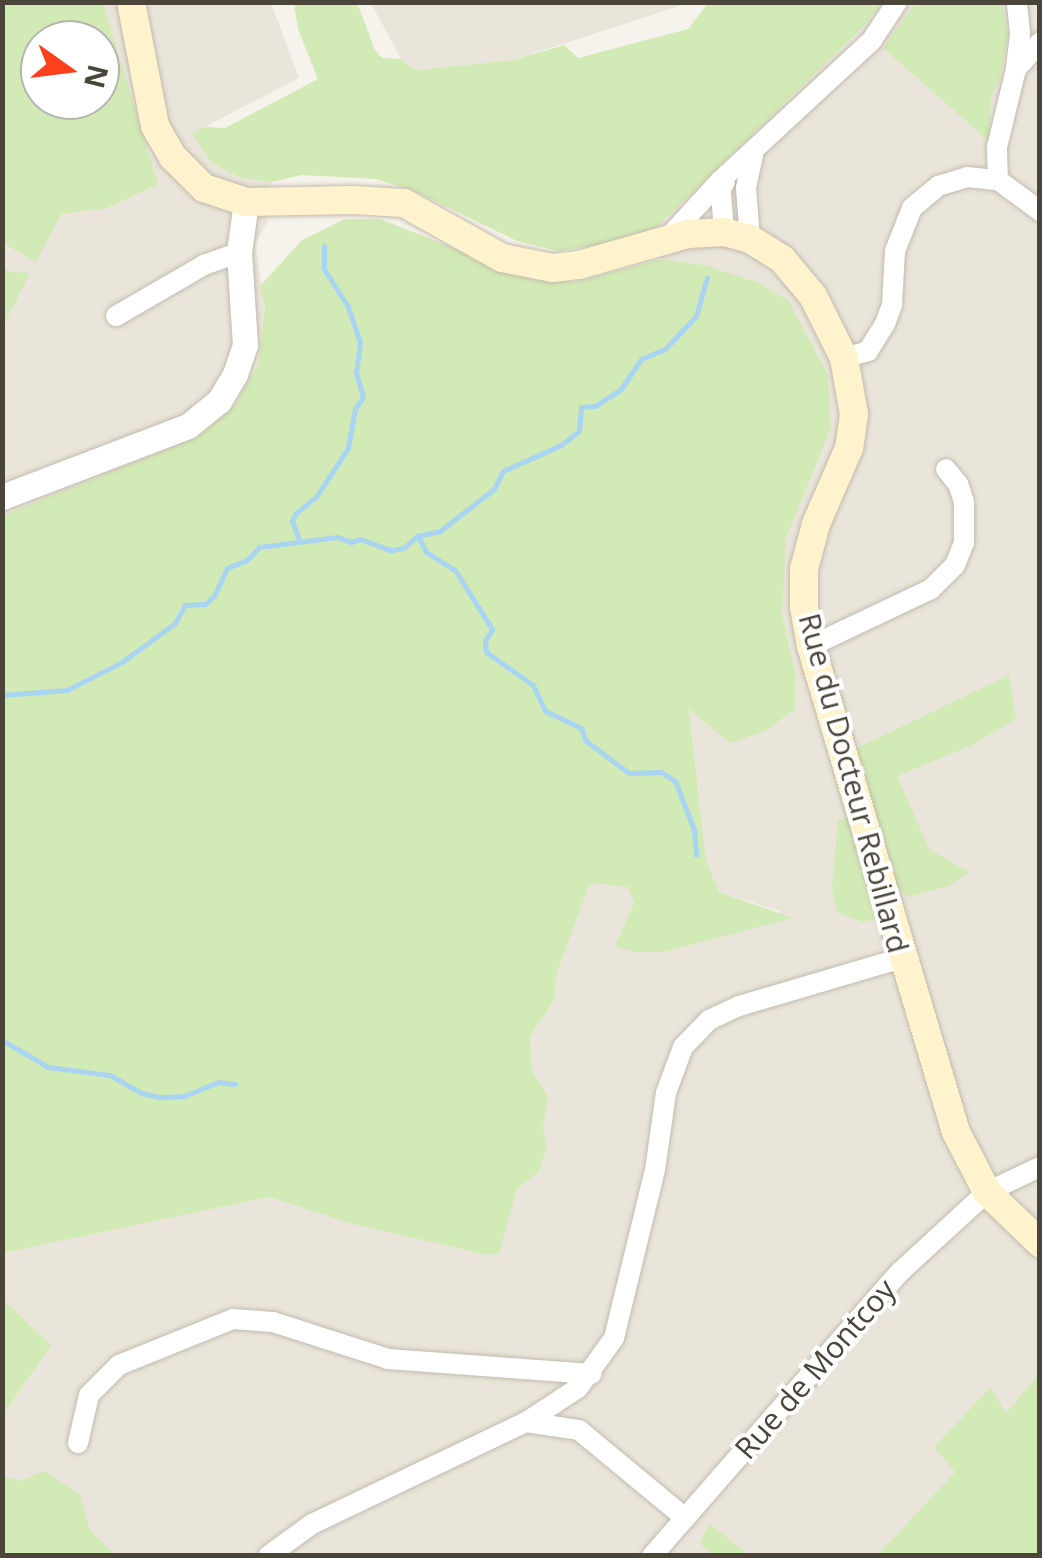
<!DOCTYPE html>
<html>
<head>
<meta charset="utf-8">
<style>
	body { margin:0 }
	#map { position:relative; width:1042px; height:1558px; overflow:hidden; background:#f6f3ec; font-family:"Open Sans",sans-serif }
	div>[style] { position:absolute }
	.residential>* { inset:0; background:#eae5da }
	.green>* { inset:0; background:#d2eab5 }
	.stream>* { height:5px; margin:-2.5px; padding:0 2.5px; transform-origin:2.5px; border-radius:2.5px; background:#a9d4f2 }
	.roads { filter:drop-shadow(0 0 2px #c2bbae) drop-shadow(0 0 2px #c2bbae) }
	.minor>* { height:20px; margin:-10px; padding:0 10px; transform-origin:10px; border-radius:10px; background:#fff }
	.tertiary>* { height:25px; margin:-12.5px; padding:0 12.5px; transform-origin:12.5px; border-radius:12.5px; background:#fff }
	.secondary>* { height:28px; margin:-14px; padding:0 14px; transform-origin:14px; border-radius:14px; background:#fff3cd }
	span { translate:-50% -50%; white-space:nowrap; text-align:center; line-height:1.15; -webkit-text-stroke:8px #fff; paint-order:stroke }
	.street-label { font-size:30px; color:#4b4439 }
	.frame { position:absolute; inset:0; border:5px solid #4b4439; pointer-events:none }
	.north { position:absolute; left:20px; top:20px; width:100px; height:100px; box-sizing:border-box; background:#fff; border:2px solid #b7b4b0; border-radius:50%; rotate:104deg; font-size:28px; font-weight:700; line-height:40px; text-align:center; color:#4b4439 }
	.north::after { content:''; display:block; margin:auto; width:35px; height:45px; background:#fc3f1d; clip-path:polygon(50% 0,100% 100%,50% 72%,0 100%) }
</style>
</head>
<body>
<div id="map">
	<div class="residential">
		<div style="clip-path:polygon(evenodd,3px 3px,271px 3px,299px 78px,193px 133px,241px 178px,271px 182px,267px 223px,255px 243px,265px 306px,258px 365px,234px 407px,180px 445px,3px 515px,3px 3px,40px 40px,100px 40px,100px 100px,40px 100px,40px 40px)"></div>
		<div style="clip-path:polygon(371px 3px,689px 3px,513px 60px,415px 70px,401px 59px)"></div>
		<div style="clip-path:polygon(880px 3px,1039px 3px,1039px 1373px,1005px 1414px,990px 1389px,935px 1446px,956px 1472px,878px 1555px,749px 1555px,710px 1524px,699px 1543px,712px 1555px,115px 1555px,90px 1530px,20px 1481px,3px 1476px,3px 1415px,51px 1345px,3px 1299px,2px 1253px,269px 1197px,353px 1224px,517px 1188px,539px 1172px,547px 1147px,543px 1128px,548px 1097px,532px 1071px,530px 1037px,555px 999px,556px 977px,590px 883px,628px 887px,634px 903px,626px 922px,663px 952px,782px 912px,719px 892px,706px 860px,689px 707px,795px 671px,782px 615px,781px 582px,786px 539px,831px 428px,828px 375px,789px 301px,704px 265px,661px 259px,657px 227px,868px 22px)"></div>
	</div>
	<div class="green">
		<div style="clip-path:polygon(evenodd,3px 3px,103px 3px,158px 184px,107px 208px,61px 214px,36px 262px,3px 243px,3px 3px,40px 40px,100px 40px,100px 100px,40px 100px,40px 40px)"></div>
		<div style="clip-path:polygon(294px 3px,357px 3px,375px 50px,382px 58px,401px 59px,415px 70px,513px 60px,564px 45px,578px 58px,688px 29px,708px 3px,880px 3px,868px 22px,657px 227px,612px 243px,558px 251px,517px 241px,414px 191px,376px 179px,302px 175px,271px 182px,241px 178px,212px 163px,192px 133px,205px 127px,225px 128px,318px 79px,298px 29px)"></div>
		<div style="clip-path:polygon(916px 3px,1002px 3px,1008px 35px,1000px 79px,991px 97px,989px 141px,883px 48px)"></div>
		<div style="clip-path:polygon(345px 219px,380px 219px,535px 280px,575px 282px,661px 259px,704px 265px,759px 283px,789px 301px,828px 375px,831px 428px,786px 539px,782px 615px,795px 671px,795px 709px,765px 731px,730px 743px,689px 709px,706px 860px,719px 892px,793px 918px,663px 952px,634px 952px,615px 946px,634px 903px,628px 887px,590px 883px,556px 976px,555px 999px,530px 1037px,532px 1071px,548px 1097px,543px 1128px,547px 1147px,539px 1172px,517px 1188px,499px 1253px,488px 1255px,353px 1224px,269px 1197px,3px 1253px,3px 515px,180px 444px,234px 407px,258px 365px,265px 306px,260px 286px,302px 240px)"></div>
		<div style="clip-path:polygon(3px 266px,9px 272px,30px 273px,3px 326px)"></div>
		<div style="clip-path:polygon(1009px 675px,1016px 719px,972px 745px,897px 776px,929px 849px,969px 872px,949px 886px,907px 897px,895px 886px,857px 748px)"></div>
		<div style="clip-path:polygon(847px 818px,879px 918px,863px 922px,837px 912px,832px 889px,838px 820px)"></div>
		<div style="clip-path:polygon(3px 1299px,51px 1345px,3px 1415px)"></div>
		<div style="clip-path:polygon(1039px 1373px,1039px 1555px,878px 1555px,955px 1472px,934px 1447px,990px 1388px,1006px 1413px)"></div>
		<div style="clip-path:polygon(44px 1471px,80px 1495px,90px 1530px,115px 1555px,3px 1555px,3px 1476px,20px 1481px)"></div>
		<div style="clip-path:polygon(710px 1524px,749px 1555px,712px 1555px,699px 1543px)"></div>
	</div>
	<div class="stream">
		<div style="left:418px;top:536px;width:18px;rotate:63deg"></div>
		<div style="left:426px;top:552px;width:34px;rotate:32deg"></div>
		<div style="left:455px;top:570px;width:70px;rotate:57.9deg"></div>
		<div style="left:492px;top:629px;width:14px;rotate:120deg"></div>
		<div style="left:485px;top:641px;width:11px;rotate:85deg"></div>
		<div style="left:486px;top:652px;width:57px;rotate:35.1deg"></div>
		<div style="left:533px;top:685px;width:29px;rotate:65deg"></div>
		<div style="left:545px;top:711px;width:40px;rotate:25deg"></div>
		<div style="left:581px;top:728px;width:14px;rotate:69deg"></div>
		<div style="left:586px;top:741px;width:54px;rotate:36.7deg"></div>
		<div style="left:629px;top:773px;width:32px;rotate:-2deg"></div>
		<div style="left:661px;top:772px;width:17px;rotate:33deg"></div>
		<div style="left:675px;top:781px;width:53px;rotate:68.8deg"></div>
		<div style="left:694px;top:830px;width:25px;rotate:85deg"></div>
		<div style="left:299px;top:540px;width:20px;rotate:-110deg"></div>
		<div style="left:292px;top:521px;width:9px;rotate:-63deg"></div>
		<div style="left:296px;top:513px;width:26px;rotate:-39deg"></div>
		<div style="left:316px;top:497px;width:59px;rotate:-56.9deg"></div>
		<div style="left:348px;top:448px;width:40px;rotate:-80deg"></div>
		<div style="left:355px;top:409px;width:14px;rotate:-56deg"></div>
		<div style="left:363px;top:397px;width:26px;rotate:-106deg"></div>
		<div style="left:356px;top:372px;width:30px;rotate:-82deg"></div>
		<div style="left:360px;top:342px;width:39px;rotate:-109deg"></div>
		<div style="left:347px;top:305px;width:43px;rotate:-122.6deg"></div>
		<div style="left:324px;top:269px;width:23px;rotate:-90deg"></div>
		<div style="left:2px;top:695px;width:65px;rotate:-4.4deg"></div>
		<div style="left:67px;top:690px;width:62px;rotate:-27deg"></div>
		<div style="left:122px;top:662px;width:66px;rotate:-36.3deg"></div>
		<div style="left:175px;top:623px;width:21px;rotate:-61deg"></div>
		<div style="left:185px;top:605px;width:20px;rotate:-3deg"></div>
		<div style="left:205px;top:604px;width:12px;rotate:-42deg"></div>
		<div style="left:214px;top:596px;width:31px;rotate:-65deg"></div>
		<div style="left:227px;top:568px;width:22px;rotate:-22deg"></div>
		<div style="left:247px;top:560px;width:18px;rotate:-47deg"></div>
		<div style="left:259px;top:547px;width:79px;rotate:-7.3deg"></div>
		<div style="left:337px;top:537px;width:15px;rotate:20deg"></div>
		<div style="left:351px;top:542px;width:9px;rotate:-18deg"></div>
		<div style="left:360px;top:539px;width:33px;rotate:20deg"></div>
		<div style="left:391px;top:550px;width:13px;rotate:-9deg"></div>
		<div style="left:404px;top:548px;width:18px;rotate:-43deg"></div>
		<div style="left:417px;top:536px;width:24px;rotate:-12deg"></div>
		<div style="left:440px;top:531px;width:68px;rotate:-37.9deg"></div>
		<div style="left:494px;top:489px;width:20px;rotate:-63deg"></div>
		<div style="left:503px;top:471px;width:64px;rotate:-24.1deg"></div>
		<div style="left:561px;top:445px;width:23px;rotate:-38deg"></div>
		<div style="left:579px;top:431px;width:24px;rotate:-85deg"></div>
		<div style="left:581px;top:407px;width:14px;rotate:-4deg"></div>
		<div style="left:595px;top:406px;width:31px;rotate:-33deg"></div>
		<div style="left:621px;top:389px;width:36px;rotate:-56deg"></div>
		<div style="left:641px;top:359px;width:26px;rotate:-23deg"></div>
		<div style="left:665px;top:349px;width:45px;rotate:-46.8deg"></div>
		<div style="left:696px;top:316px;width:40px;rotate:-74deg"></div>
		<div style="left:2px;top:1040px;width:53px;rotate:30.4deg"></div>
		<div style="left:48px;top:1067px;width:63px;rotate:7.4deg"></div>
		<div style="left:110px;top:1075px;width:36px;rotate:30deg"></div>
		<div style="left:141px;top:1093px;width:18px;rotate:13deg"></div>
		<div style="left:159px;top:1097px;width:25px;rotate:-2deg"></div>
		<div style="left:184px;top:1096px;width:38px;rotate:-22deg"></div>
		<div style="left:219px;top:1082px;width:16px;rotate:7deg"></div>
	</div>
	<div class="roads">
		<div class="minor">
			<div style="left:1016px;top:67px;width:34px;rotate:-83deg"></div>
			<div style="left:1020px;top:33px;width:31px;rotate:-96deg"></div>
			<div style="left:998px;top:180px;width:33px;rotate:-92deg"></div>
			<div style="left:997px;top:147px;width:80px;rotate:-76.3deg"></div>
			<div style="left:1016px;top:69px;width:36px;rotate:-48deg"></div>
			<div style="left:998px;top:180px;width:52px;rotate:36.4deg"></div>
			<div style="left:724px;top:232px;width:51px;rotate:-94.5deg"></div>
			<div style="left:720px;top:181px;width:5px;rotate:22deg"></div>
			<div style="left:667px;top:239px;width:79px;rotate:-47.6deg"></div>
			<div style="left:720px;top:181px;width:207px;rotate:-42.8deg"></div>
			<div style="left:872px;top:40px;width:45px;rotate:-56.7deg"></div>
			<div style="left:750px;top:239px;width:51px;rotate:-94.5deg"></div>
			<div style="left:746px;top:188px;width:39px;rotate:-78deg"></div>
			<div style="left:116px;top:316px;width:102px;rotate:-30.1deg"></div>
			<div style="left:204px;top:265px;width:37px;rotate:-20deg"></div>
			<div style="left:844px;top:358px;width:25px;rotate:-16deg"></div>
			<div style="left:868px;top:351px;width:32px;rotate:-58deg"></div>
			<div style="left:885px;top:324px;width:20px;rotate:-70deg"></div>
			<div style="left:892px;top:305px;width:54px;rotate:-86.8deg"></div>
			<div style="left:895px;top:251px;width:46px;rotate:-68.4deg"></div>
			<div style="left:912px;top:208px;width:34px;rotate:-40deg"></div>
			<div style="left:938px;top:186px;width:30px;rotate:-17deg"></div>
			<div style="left:967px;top:177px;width:31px;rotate:6deg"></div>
			<div style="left:811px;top:646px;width:133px;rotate:-25.4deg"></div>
			<div style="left:931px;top:589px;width:34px;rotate:-45deg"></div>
			<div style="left:955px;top:565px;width:24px;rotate:-68deg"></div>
			<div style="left:964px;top:543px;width:41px;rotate:-90deg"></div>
			<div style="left:964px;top:502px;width:19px;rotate:-108deg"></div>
			<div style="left:958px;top:484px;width:19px;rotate:-129deg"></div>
			<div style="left:526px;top:1422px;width:62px;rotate:-33.2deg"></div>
			<div style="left:578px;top:1388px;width:62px;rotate:-54.2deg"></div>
			<div style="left:614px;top:1338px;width:173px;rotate:-76.3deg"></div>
			<div style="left:655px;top:1170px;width:78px;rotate:-81.9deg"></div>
			<div style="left:666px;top:1093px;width:49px;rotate:-69.7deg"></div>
			<div style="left:683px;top:1047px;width:37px;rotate:-46deg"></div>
			<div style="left:709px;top:1020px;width:33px;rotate:-25deg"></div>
			<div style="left:739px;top:1006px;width:170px;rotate:-16.4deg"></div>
			<div style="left:78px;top:1443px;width:49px;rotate:-77.1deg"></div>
			<div style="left:89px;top:1395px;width:42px;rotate:-45deg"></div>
			<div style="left:119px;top:1365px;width:123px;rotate:-22deg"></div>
			<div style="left:233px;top:1319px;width:40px;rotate:4.3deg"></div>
			<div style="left:273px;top:1322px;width:121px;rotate:17.8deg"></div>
			<div style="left:388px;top:1359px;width:204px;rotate:4.2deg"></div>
			<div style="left:268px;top:1556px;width:54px;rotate:-36deg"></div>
			<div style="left:312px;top:1524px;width:237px;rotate:-25.5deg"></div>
			<div style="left:526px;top:1422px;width:54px;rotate:8.6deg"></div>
			<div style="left:579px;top:1430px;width:138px;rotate:39.7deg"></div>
			<div style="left:652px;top:1556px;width:377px;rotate:-48.9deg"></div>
			<div style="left:900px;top:1272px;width:118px;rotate:-42.6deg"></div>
			<div style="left:987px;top:1192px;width:59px;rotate:-25.3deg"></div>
		</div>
		<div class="tertiary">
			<div style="left:2px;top:497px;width:199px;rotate:-20.9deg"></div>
			<div style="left:188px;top:426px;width:40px;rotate:-39deg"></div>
			<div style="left:219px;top:401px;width:31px;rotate:-59deg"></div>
			<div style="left:235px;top:374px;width:31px;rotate:-71deg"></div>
			<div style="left:245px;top:345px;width:93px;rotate:-93.7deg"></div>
			<div style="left:239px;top:252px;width:50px;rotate:-82deg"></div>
		</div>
		<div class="secondary">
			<div style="left:131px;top:2px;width:126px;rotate:79deg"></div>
			<div style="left:155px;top:126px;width:36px;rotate:60deg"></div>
			<div style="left:173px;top:157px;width:44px;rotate:45deg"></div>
			<div style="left:204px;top:188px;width:44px;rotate:18.4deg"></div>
			<div style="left:246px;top:202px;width:107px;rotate:-1.1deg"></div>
			<div style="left:353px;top:200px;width:51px;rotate:3.4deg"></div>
			<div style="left:404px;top:203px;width:112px;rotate:29.3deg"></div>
			<div style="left:502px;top:258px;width:52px;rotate:11.1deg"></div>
			<div style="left:553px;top:268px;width:26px;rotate:-7deg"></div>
			<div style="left:579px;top:265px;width:113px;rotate:-15.9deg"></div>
			<div style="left:688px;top:234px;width:36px;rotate:-3deg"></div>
			<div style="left:724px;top:232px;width:27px;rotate:15deg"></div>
			<div style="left:750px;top:239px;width:38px;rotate:32deg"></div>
			<div style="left:782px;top:259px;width:48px;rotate:50deg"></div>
			<div style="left:813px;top:296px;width:69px;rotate:63.4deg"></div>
			<div style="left:844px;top:358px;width:57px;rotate:79.9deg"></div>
			<div style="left:854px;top:414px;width:34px;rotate:98deg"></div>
			<div style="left:849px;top:448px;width:83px;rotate:113.5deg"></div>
			<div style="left:816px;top:524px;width:47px;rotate:104.9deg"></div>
			<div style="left:804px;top:569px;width:38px;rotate:90deg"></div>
			<div style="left:804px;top:607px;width:40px;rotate:80deg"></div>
			<div style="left:811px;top:646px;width:507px;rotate:73.39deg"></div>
			<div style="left:956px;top:1132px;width:68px;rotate:62.7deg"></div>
			<div style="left:987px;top:1192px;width:74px;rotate:43.9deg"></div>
		</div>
	</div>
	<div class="street-label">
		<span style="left:854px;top:783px;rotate:75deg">Rue du Docteur Rebillard</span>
		<span style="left:815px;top:1369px;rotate:-49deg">Rue de Montcoy</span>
	</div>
	<div class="frame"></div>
	<div class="north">N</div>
</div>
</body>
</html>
